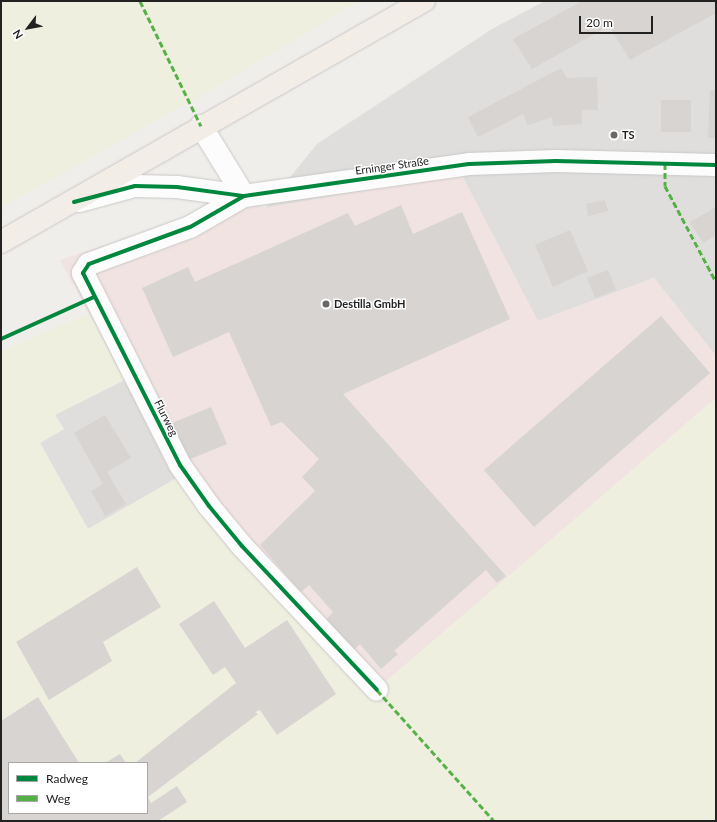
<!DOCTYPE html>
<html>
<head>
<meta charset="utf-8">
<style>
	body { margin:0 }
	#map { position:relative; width:717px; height:822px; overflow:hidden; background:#f0eeeb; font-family:Lato,sans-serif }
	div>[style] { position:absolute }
	.residential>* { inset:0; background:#dfdedc }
	.commercial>* { inset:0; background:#f1e3e1 }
	.farmland>* { inset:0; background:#efefdf }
	.building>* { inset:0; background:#d7d4d2 }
	.roads { filter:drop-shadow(0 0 1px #c9c8c7) drop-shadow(0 0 1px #c9c8c7) }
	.minor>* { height:22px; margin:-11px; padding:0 11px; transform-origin:11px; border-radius:11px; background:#fdfcfc }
	.tertiary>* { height:22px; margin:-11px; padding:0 11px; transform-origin:11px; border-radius:11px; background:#fdfcfc }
	.primary>* { height:22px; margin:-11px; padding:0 11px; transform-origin:11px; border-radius:11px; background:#f3ede7 }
	.quiet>* { height:3px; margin-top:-1.5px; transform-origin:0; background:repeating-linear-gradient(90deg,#55b145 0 6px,transparent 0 9px) }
	.cycleway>* { height:4px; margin:-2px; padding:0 2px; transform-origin:2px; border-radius:2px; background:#00873e }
	.dots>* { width:11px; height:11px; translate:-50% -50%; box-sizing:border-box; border:2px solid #fff; border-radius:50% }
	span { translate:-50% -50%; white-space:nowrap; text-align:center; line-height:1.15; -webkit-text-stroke:3px #fff; paint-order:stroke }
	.poi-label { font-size:11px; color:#222; font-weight:700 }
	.left { translate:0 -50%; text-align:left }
	.street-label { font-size:11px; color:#222 }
	.frame { position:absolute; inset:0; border:2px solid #222; pointer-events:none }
	.legend { position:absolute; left:8px; top:762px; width:140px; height:52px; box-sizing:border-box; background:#fff; border:1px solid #a7a7a7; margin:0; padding:5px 7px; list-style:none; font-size:12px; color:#222 }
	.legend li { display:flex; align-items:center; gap:8px; height:20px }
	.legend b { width:20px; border:1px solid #a7a7a7 }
	.north { position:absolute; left:8px; top:8px; width:40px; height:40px; -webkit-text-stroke:3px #fff; paint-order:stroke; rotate:238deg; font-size:11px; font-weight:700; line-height:16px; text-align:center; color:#222 }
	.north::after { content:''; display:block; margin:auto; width:14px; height:18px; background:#222; clip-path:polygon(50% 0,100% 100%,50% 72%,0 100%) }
	.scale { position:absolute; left:579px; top:16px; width:74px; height:18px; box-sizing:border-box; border:2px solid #222; border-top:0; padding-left:5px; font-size:12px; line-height:14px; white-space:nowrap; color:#222; -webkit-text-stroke:3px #fff; paint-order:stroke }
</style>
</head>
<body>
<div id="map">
	<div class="residential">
		<div style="clip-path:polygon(545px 1px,716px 1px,716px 356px,654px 278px,538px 321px,461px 174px,265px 208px,317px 144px,492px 29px)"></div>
		<div style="clip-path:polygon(124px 380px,177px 478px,88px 529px,40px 443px,64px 429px,55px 415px)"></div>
	</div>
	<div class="commercial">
		<div style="clip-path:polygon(461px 174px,538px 321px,654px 278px,716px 356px,716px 398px,377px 689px,177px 478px,60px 260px,246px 198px,265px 208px)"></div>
	</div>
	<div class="farmland">
		<div style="clip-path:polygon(1px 1px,359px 1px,206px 93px,1px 208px)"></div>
		<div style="clip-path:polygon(evenodd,89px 313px,124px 380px,55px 415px,64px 429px,40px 443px,88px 529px,177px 478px,377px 689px,716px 398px,716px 821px,1px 821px,1px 351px,89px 313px,9px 763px,147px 763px,147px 813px,9px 813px,9px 763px)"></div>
	</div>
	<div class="building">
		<div style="clip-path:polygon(582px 1px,716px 1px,716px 13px,630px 60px,609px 26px,532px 69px,513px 39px)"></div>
		<div style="clip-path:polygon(561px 68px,567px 78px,597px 77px,598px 110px,582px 110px,582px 124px,553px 126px,552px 117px,528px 125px,523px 114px,478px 137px,468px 117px)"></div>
		<div style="clip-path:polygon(710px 90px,716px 90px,716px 138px,708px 138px)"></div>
		<div style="clip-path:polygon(661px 100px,691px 100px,691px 132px,661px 132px)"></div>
		<div style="clip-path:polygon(609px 130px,619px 130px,619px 140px,609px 140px)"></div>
		<div style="clip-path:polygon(605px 200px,608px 211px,588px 216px,586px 204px)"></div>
		<div style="clip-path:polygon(401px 205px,413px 234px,462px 212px,510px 319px,343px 394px,506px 576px,497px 583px,486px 570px,394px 651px,398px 654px,381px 669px,360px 644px,353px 651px,326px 620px,333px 612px,309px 585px,301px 592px,260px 545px,315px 491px,302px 477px,319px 459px,282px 422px,271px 426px,229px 332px,173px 357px,142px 288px,188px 267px,195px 282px,348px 213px,355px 226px)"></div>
		<div style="clip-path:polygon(716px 207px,716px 235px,703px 243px,690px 222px)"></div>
		<div style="clip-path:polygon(570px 230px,588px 271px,553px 287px,535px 245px)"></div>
		<div style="clip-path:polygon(608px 270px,616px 290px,595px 298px,587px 278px)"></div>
		<div style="clip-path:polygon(661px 316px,710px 373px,534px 527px,484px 470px)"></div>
		<div style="clip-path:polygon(211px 407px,227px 444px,188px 460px,172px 423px)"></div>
		<div style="clip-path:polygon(105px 415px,131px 458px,107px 472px,126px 504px,105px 516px,91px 491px,103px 484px,74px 433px)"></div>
		<div style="clip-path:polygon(137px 567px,161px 607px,103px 642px,112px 661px,49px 700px,16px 642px)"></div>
		<div style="clip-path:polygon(214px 601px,245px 648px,287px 620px,336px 694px,277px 735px,260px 710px,255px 712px,258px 714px,148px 797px,151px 803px,177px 786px,187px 802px,158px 821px,1px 821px,1px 721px,38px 697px,79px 763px,9px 763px,9px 813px,147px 813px,147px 763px,135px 763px,236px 683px,225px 667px,213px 675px,179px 624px)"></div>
		<div style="clip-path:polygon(120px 754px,126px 763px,105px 763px)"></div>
	</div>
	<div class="roads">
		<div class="minor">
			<div style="left:244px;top:196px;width:62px;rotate:150.1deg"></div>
			<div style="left:190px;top:227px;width:108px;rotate:159.9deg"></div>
			<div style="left:89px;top:264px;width:11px;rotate:124deg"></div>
			<div style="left:83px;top:273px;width:215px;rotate:63.2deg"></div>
			<div style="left:180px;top:465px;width:50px;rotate:54.7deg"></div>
			<div style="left:209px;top:506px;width:52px;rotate:50.5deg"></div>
			<div style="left:242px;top:546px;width:197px;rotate:46.8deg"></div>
		</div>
		<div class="tertiary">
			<div style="left:201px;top:126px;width:82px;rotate:58.4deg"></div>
			<div style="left:79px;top:201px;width:58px;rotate:-15deg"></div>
			<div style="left:135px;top:186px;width:42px;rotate:1.4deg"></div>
			<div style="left:177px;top:187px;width:68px;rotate:7.7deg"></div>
			<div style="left:244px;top:196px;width:227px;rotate:-8.1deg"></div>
			<div style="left:469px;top:164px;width:87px;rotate:-2deg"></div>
			<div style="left:556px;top:161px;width:160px;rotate:1.4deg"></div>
		</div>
		<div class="primary">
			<div style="left:1px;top:242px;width:487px;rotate:-29.7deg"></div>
		</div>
	</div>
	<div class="quiet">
		<div style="left:140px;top:1px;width:139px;rotate:64deg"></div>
		<div style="left:665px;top:164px;width:22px;rotate:90deg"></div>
		<div style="left:665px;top:186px;width:106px;rotate:62deg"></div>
		<div style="left:377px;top:690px;width:176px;rotate:48.2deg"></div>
	</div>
	<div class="cycleway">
		<div style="left:244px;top:196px;width:62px;rotate:150.1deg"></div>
		<div style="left:190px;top:227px;width:108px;rotate:159.9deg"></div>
		<div style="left:89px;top:264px;width:11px;rotate:124deg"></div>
		<div style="left:83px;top:273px;width:215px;rotate:63.2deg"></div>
		<div style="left:180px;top:465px;width:50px;rotate:54.7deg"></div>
		<div style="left:209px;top:506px;width:52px;rotate:50.5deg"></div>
		<div style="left:242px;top:546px;width:197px;rotate:46.8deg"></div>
		<div style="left:74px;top:202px;width:63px;rotate:-14.7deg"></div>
		<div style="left:135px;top:186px;width:42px;rotate:1.4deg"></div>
		<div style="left:177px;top:187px;width:68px;rotate:7.7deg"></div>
		<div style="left:244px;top:196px;width:227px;rotate:-8.1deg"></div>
		<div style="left:469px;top:164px;width:87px;rotate:-2deg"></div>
		<div style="left:556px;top:161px;width:160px;rotate:1.4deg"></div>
		<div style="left:1px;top:339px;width:102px;rotate:-24.3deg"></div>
	</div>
	<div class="dots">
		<div style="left:614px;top:135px;background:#6a6968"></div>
		<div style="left:326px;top:304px;background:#6a6968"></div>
	</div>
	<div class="poi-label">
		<span class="left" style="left:622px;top:135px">TS</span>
		<span class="left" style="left:334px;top:304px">Destilla GmbH</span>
	</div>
	<div class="street-label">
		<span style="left:392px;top:166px;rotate:-8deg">Erninger Straße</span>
		<span style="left:166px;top:418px;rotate:63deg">Flurweg</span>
	</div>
	<div class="frame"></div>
	<ul class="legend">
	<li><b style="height:5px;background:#00873e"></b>Radweg</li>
	<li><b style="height:5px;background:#55b145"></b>Weg</li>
	</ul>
	<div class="north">N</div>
	<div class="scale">20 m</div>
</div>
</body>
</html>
